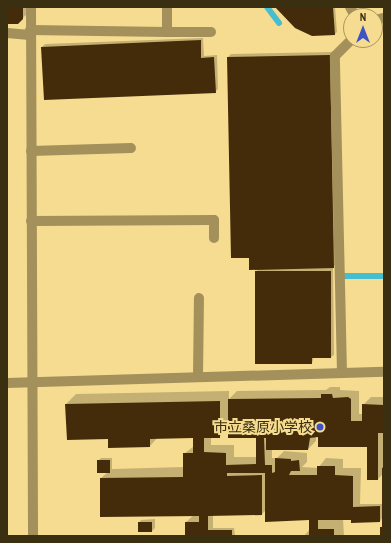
<!DOCTYPE html>
<html>
<head>
<meta charset="utf-8">
<style>
	body { margin:0 }
	#map { position:relative; width:391px; height:543px; overflow:hidden; background:#f6dc90; font-family:"Archivo Narrow","Noto Sans JP",sans-serif }
	div>[style] { position:absolute }
	.shadow>* { inset:0; background:#0003 }
	.stream>* { height:6px; margin:-3px; padding:0 3px; transform-origin:3px; border-radius:3px; background:#47bdd0 }
	.building>* { inset:0; background:#442c0a }
	.minor>* { height:10px; margin:-5px; padding:0 5px; transform-origin:5px; border-radius:5px; background:#a3905b }
	.dots>* { width:11px; height:11px; translate:-50% -50%; box-sizing:border-box; border:2px solid #f6dc90; border-radius:50% }
	span { translate:-50% -50%; white-space:nowrap; text-align:center; line-height:1.15; -webkit-text-stroke:4px #f6dc90; paint-order:stroke }
	.poi-label { font-size:14px; color:#3a2f10 }
	.right { translate:-100% -50%; text-align:right }
	.frame { position:absolute; inset:0; border:8px solid #3a2f10; pointer-events:none }
	.north { position:absolute; left:343px; top:8px; width:40px; height:40px; box-sizing:border-box; background:#f6dc90; border:1px solid #ab975d; border-radius:50%; rotate:0deg; font-size:11px; font-weight:700; line-height:16px; text-align:center; color:#3a2f10 }
	.north::after { content:''; display:block; margin:auto; width:14px; height:18px; background:#3e53c6; clip-path:polygon(50% 0,100% 100%,50% 72%,0 100%) }
</style>
</head>
<body>
<div id="map">
	<div class="shadow">
		<div style="clip-path:polygon(7px 7px,26px 7px,26px 15px,17px 23px,7px 23px)"></div>
		<div style="clip-path:polygon(276px 7px,335px 7px,337px 32px,335px 34px)"></div>
		<div style="clip-path:polygon(203px 38px,204px 56px,217px 55px,218px 89px,215px 92px,42px 47px,45px 44px)"></div>
		<div style="clip-path:polygon(332px 52px,336px 264px,333px 267px,334px 355px,331px 357px,314px 357px,312px 363px,256px 272px,259px 268px,250px 257px,228px 57px,231px 54px)"></div>
		<div style="clip-path:polygon(evenodd,330px 387px,340px 387px,340px 390px,359px 391px,359px 414px,363px 414px,363px 405px,371px 397px,384px 397px,384px 536px,381px 536px,383px 517px,380px 521px,343px 519px,344px 536px,304px 536px,310px 529px,310px 520px,266px 510px,262px 514px,213px 515px,213px 528px,234px 528px,235px 536px,186px 536px,186px 522px,194px 515px,101px 478px,108px 472px,98px 461px,101px 458px,112px 458px,112px 469px,184px 467px,184px 454px,194px 446px,194px 438px,157px 438px,150px 446px,109px 438px,66px 404px,76px 394px,229px 391px,229px 399px,237px 391px,326px 390px,330px 387px,229px 428px,257px 437px,257px 457px,234px 457px,234px 445px,211px 445px,211px 437px,219px 437px,229px 428px,330px 387px,316px 437px,368px 446px,378px 479px,383px 474px,383px 504px,360px 504px,361px 468px,343px 468px,343px 459px,326px 458px,318px 468px,302px 467px,307px 462px,307px 453px,284px 451px,277px 458px,272px 458px,272px 449px,308px 449px,316px 441px,316px 437px)"></div>
		<div style="clip-path:polygon(155px 519px,155px 528px,152px 531px,139px 523px,141px 520px)"></div>
	</div>
	<div class="stream">
		<div style="left:267px;top:7px;width:20px;rotate:53deg"></div>
		<div style="left:338px;top:276px;width:46px"></div>
	</div>
	<div class="building">
		<div style="clip-path:polygon(7px 7px,23px 7px,23px 19px,18px 24px,7px 24px)"></div>
		<div style="clip-path:polygon(275px 7px,333px 7px,335px 35px,312px 36px,295px 28px)"></div>
		<div style="clip-path:polygon(201px 40px,201px 58px,214px 57px,216px 93px,44px 100px,41px 47px)"></div>
		<div style="clip-path:polygon(330px 55px,334px 268px,249px 270px,249px 258px,231px 258px,227px 57px)"></div>
		<div style="clip-path:polygon(255px 271px,331px 271px,331px 358px,312px 358px,312px 364px,255px 364px)"></div>
		<div style="clip-path:polygon(321px 394px,332px 394px,333px 398px,348px 397px,351px 399px,351px 421px,362px 421px,362px 404px,384px 405px,384px 433px,378px 433px,378px 480px,367px 480px,367px 447px,318px 447px,318px 437px,310px 438px,308px 450px,266px 450px,266px 438px,264px 438px,265px 465px,272px 465px,272px 473px,275px 472px,275px 458px,291px 459px,291px 461px,299px 460px,300px 471px,291px 471px,289px 475px,317px 475px,317px 466px,335px 466px,335px 475px,353px 476px,353px 507px,380px 506px,380px 522px,351px 523px,351px 520px,318px 520px,318px 529px,334px 529px,334px 536px,309px 536px,309px 520px,265px 522px,265px 473px,227px 473px,227px 476px,262px 475px,262px 515px,208px 516px,208px 530px,232px 530px,232px 536px,185px 536px,185px 522px,199px 522px,199px 516px,100px 517px,100px 478px,183px 477px,183px 453px,193px 453px,193px 438px,150px 439px,150px 447px,108px 448px,108px 439px,67px 440px,65px 404px,220px 401px,220px 438px,204px 438px,204px 452px,226px 453px,226px 465px,256px 464px,256px 438px,228px 438px,228px 399px,321px 398px)"></div>
		<div style="clip-path:polygon(97px 460px,110px 460px,110px 473px,97px 473px)"></div>
		<div style="clip-path:polygon(384px 467px,384px 536px,380px 536px,380px 527px,382px 527px,382px 468px)"></div>
		<div style="clip-path:polygon(138px 522px,152px 522px,152px 532px,138px 532px)"></div>
	</div>
	<div class="minor">
		<div style="left:31px;top:7px;width:529px;rotate:89.78deg"></div>
		<div style="left:350px;top:7px;width:10px;rotate:61deg"></div>
		<div style="left:375px;top:20px;width:9px;rotate:-13deg"></div>
		<div style="left:30px;top:30px;width:137px;rotate:0.8deg"></div>
		<div style="left:167px;top:32px;width:25px;rotate:-90deg"></div>
		<div style="left:167px;top:32px;width:44px"></div>
		<div style="left:7px;top:33px;width:23px;rotate:5deg"></div>
		<div style="left:31px;top:151px;width:100px;rotate:-1.7deg"></div>
		<div style="left:31px;top:221px;width:183px;rotate:-0.3deg"></div>
		<div style="left:214px;top:220px;width:18px;rotate:90deg"></div>
		<div style="left:342px;top:373px;width:317px;rotate:-91.3deg"></div>
		<div style="left:335px;top:56px;width:23px;rotate:-45deg"></div>
		<div style="left:198px;top:377px;width:79px;rotate:-89.3deg"></div>
		<div style="left:7px;top:383px;width:377px;rotate:-1.7deg"></div>
	</div>
	<div class="dots">
		<div style="left:320px;top:427px;background:#3e53c6"></div>
	</div>
	<div class="poi-label">
		<span class="right" style="left:312px;top:427px">市立桑原小学校</span>
	</div>
	<div class="frame"></div>
	<div class="north">N</div>
</div>
</body>
</html>
